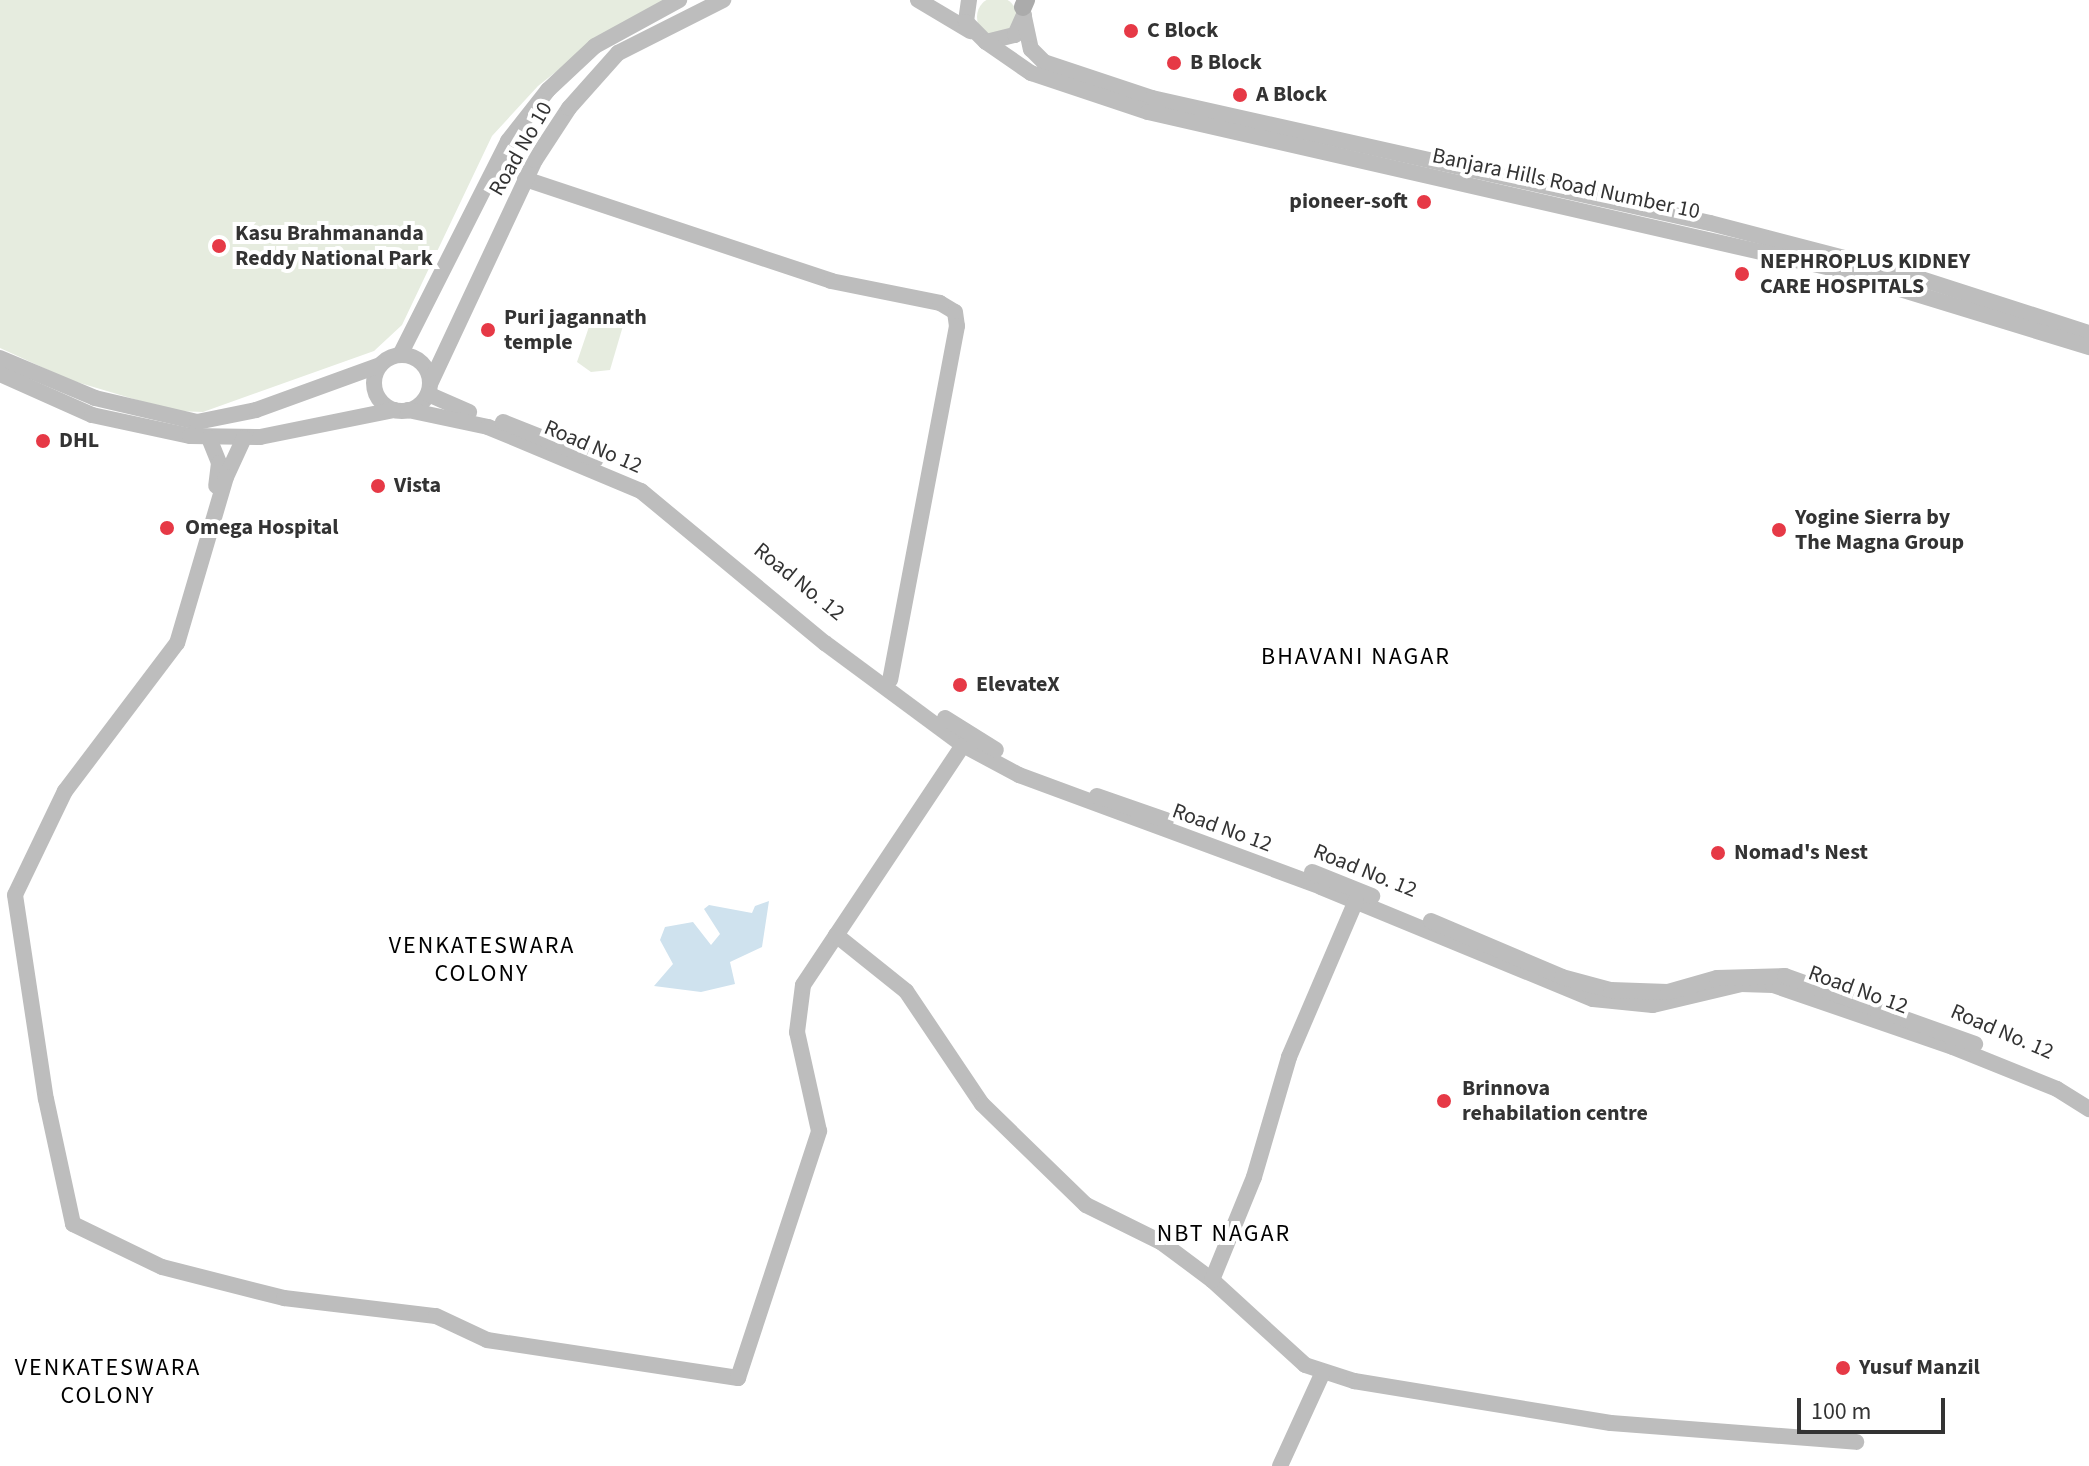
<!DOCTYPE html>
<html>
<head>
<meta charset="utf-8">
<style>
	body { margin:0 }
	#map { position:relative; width:2089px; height:1466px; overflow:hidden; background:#fff; font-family:"Source Sans 3",sans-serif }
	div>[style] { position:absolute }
	.green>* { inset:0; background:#e6ecdf }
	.round { border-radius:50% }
	.water>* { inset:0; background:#cfe2ee }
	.secondary>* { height:16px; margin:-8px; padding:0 8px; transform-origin:8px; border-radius:8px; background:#bdbdbd }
	.secondary>.ring { margin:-8px; padding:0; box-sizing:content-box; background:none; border:16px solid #bdbdbd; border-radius:50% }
	.primary>* { height:18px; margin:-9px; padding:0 9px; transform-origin:9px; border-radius:9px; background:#ababab }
	.dots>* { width:22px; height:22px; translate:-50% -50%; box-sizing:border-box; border:4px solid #fff; border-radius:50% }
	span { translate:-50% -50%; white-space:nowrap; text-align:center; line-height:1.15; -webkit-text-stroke:8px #fff; paint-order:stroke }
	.poi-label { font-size:22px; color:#333; font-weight:700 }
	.left { translate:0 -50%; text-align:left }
	.right { translate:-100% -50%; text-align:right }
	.street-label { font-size:22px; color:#333 }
	.neighbourhood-label { font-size:24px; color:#000; letter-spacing:2px }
	.scale { position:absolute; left:1797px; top:1398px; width:148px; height:36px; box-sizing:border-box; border:4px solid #333; border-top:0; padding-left:10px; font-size:24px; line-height:28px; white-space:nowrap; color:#333; -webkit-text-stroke:6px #fff; paint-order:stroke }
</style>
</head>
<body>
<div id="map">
	<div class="green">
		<div class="round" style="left:977px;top:-3px;width:40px;height:40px"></div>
		<div style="clip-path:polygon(0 0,672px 0,600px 37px,538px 86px,492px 136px,402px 325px,374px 351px,203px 412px,174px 411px,70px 380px,0 348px)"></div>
		<div style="clip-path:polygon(593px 315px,625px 319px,610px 370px,591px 372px,577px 362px)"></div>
	</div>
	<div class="water">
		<div style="clip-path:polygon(769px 901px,762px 947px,730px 962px,735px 984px,701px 992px,654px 986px,673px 964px,660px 940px,665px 927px,693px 922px,711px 945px,720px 934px,704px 909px,709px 905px,752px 913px,755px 906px)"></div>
	</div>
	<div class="secondary">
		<div style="left:918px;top:0;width:61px;rotate:30.8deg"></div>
		<div style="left:969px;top:0;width:22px;rotate:98deg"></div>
		<div style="left:966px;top:22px;width:28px;rotate:45deg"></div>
		<div style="left:986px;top:42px;width:30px;rotate:-14deg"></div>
		<div style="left:1015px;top:35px;width:22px;rotate:-66deg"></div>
		<div style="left:1024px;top:17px;width:33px;rotate:78deg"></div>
		<div style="left:1031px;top:49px;width:18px;rotate:45deg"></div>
		<div style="left:1044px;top:62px;width:114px;rotate:18.4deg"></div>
		<div style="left:1152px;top:98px;width:572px;rotate:12.63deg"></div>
		<div style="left:1710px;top:223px;width:203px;rotate:14.6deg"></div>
		<div style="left:1906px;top:274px;width:192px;rotate:17.9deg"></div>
		<div style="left:986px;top:42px;width:55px;rotate:34.6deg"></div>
		<div style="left:1031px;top:73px;width:123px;rotate:18.4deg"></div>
		<div style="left:1148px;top:112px;width:705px;rotate:12.87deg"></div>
		<div style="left:1835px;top:269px;width:266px;rotate:17.1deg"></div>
		<div style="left:525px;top:179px;width:323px;rotate:18.4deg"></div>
		<div style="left:831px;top:281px;width:111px;rotate:11.4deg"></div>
		<div style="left:940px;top:303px;width:17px;rotate:31deg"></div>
		<div style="left:955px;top:312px;width:14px;rotate:82deg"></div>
		<div style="left:957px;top:326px;width:360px;rotate:100.7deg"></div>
		<div style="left:400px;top:355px;width:240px;rotate:-63.2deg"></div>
		<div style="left:508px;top:141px;width:65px;rotate:-51.9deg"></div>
		<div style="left:548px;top:90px;width:64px;rotate:-43.1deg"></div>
		<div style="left:595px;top:46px;width:96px;rotate:-28.7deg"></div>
		<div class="ring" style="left:374px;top:355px;width:40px;height:40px"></div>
		<div style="left:0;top:358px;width:103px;rotate:22.8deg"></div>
		<div style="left:95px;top:398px;width:105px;rotate:13.2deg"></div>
		<div style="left:197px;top:422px;width:60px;rotate:-11.5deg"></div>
		<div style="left:256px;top:410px;width:132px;rotate:-19.9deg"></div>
		<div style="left:0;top:374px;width:101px;rotate:24deg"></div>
		<div style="left:92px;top:415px;width:100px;rotate:12.1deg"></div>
		<div style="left:190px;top:436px;width:70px;rotate:0.8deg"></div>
		<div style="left:260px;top:437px;width:137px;rotate:-11.4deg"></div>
		<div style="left:430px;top:384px;width:247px;rotate:-64.9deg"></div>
		<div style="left:535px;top:160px;width:62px;rotate:-56.8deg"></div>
		<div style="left:569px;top:108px;width:74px;rotate:-48.3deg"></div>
		<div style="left:618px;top:53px;width:118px;rotate:-26.8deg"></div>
		<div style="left:428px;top:394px;width:45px;rotate:23.7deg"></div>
		<div style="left:408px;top:410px;width:82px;rotate:12deg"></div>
		<div style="left:488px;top:427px;width:166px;rotate:22.7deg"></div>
		<div style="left:641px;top:491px;width:239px;rotate:39.6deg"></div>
		<div style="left:825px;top:643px;width:172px;rotate:36.5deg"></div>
		<div style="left:963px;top:745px;width:64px;rotate:28.2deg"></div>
		<div style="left:1019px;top:775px;width:322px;rotate:20.3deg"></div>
		<div style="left:1321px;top:887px;width:294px;rotate:22.4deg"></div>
		<div style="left:1593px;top:999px;width:60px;rotate:5.7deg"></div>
		<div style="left:1653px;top:1005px;width:90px;rotate:-13.4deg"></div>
		<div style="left:1741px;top:984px;width:32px;rotate:2deg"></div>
		<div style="left:1773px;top:985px;width:190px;rotate:19deg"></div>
		<div style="left:1953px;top:1047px;width:112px;rotate:22deg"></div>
		<div style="left:2057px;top:1089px;width:38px;rotate:32deg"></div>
		<div style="left:503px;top:422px;width:100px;rotate:21.7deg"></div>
		<div style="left:209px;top:438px;width:27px;rotate:68deg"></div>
		<div style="left:219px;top:463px;width:23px;rotate:97deg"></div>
		<div style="left:244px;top:438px;width:43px;rotate:114.8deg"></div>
		<div style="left:226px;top:477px;width:173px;rotate:106.4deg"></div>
		<div style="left:177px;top:643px;width:186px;rotate:127.1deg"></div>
		<div style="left:65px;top:791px;width:115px;rotate:115.7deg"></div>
		<div style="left:15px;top:895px;width:206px;rotate:81.4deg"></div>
		<div style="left:46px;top:1099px;width:128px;rotate:77.8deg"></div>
		<div style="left:73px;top:1224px;width:99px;rotate:25.8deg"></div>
		<div style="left:162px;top:1267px;width:126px;rotate:14.3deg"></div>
		<div style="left:284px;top:1298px;width:153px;rotate:6.8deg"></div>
		<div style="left:436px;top:1316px;width:56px;rotate:25.2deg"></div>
		<div style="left:487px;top:1340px;width:254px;rotate:8.6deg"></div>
		<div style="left:738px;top:1378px;width:260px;rotate:-71.8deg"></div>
		<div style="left:819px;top:1131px;width:101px;rotate:-102.5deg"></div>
		<div style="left:797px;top:1032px;width:47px;rotate:-82.7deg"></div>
		<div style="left:803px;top:985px;width:288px;rotate:-56.3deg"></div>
		<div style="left:945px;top:718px;width:60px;rotate:32.1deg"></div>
		<div style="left:1097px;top:796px;width:73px;rotate:19.2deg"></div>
		<div style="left:1312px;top:872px;width:65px;rotate:21.8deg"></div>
		<div style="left:1431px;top:921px;width:142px;rotate:23.1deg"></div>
		<div style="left:1562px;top:977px;width:51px;rotate:14.9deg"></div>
		<div style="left:1611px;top:990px;width:57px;rotate:2deg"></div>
		<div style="left:1668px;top:992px;width:51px;rotate:-15.9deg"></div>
		<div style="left:1717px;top:978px;width:68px;rotate:-1.7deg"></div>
		<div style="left:1785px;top:976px;width:202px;rotate:19.7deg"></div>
		<div style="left:836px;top:935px;width:90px;rotate:38.7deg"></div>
		<div style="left:906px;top:991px;width:136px;rotate:56.1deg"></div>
		<div style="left:982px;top:1104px;width:145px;rotate:44.2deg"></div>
		<div style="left:1086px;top:1205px;width:84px;rotate:26.3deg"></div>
		<div style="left:1161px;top:1242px;width:64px;rotate:36.7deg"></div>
		<div style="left:1212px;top:1280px;width:126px;rotate:42.4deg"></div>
		<div style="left:1305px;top:1365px;width:52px;rotate:18.1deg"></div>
		<div style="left:1354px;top:1381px;width:260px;rotate:9.3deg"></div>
		<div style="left:1611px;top:1423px;width:246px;rotate:4.4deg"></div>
		<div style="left:1212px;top:1280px;width:111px;rotate:-67.8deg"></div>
		<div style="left:1254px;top:1177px;width:125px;rotate:-73.7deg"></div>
		<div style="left:1289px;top:1057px;width:170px;rotate:-66.8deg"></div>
		<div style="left:1280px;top:1466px;width:103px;rotate:-65.4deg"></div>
	</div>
	<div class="primary">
		<div style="left:1023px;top:7px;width:8px;rotate:-67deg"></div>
	</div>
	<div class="dots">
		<div style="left:1131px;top:31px;background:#e63946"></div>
		<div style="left:1174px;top:63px;background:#e63946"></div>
		<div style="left:1240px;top:95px;background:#e63946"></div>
		<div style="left:1424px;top:202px;background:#e63946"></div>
		<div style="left:219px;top:246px;background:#e63946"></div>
		<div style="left:1742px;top:274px;background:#e63946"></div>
		<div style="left:488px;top:330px;background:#e63946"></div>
		<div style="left:43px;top:441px;background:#e63946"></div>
		<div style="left:378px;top:486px;background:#e63946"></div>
		<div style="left:167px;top:528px;background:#e63946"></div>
		<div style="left:1779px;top:530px;background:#e63946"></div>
		<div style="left:960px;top:685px;background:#e63946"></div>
		<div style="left:1718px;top:853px;background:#e63946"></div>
		<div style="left:1444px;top:1101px;background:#e63946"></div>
		<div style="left:1843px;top:1368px;background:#e63946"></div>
	</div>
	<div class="poi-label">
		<span class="left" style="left:1147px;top:31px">C Block</span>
		<span class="left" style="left:1190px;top:63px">B Block</span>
		<span class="left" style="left:1256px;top:95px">A Block</span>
		<span class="right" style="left:1408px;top:202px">pioneer-soft</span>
		<span class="left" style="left:235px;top:246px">Kasu Brahmananda<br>Reddy National Park</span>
		<span class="left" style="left:1760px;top:274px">NEPHROPLUS KIDNEY<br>CARE HOSPITALS</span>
		<span class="left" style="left:504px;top:330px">Puri jagannath<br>temple</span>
		<span class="left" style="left:59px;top:441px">DHL</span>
		<span class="left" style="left:394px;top:486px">Vista</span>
		<span class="left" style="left:1795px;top:530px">Yogine Sierra by<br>The Magna Group</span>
		<span class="left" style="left:185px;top:528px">Omega Hospital</span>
		<span class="left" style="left:976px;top:685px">ElevateX</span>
		<span class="left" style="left:1734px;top:853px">Nomad's Nest</span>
		<span class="left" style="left:1462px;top:1101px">Brinnova<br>rehabilation centre</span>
		<span class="left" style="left:1859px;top:1368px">Yusuf Manzil</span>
	</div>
	<div class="street-label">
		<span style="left:521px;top:149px;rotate:-60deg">Road No 10</span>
		<span style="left:1566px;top:184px;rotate:12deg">Banjara Hills Road Number 10</span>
		<span style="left:593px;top:447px;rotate:23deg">Road No 12</span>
		<span style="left:799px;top:582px;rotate:39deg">Road No. 12</span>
		<span style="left:1222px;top:828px;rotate:20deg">Road No 12</span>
		<span style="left:1365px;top:871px;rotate:22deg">Road No. 12</span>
		<span style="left:1858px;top:990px;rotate:20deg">Road No 12</span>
		<span style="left:2002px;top:1032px;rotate:23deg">Road No. 12</span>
	</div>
	<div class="neighbourhood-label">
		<span style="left:1356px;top:657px">BHAVANI NAGAR</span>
		<span style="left:482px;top:960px">VENKATESWARA<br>COLONY</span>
		<span style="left:1224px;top:1234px">NBT NAGAR</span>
		<span style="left:108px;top:1382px">VENKATESWARA<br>COLONY</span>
	</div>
	<div class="scale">100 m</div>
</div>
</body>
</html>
